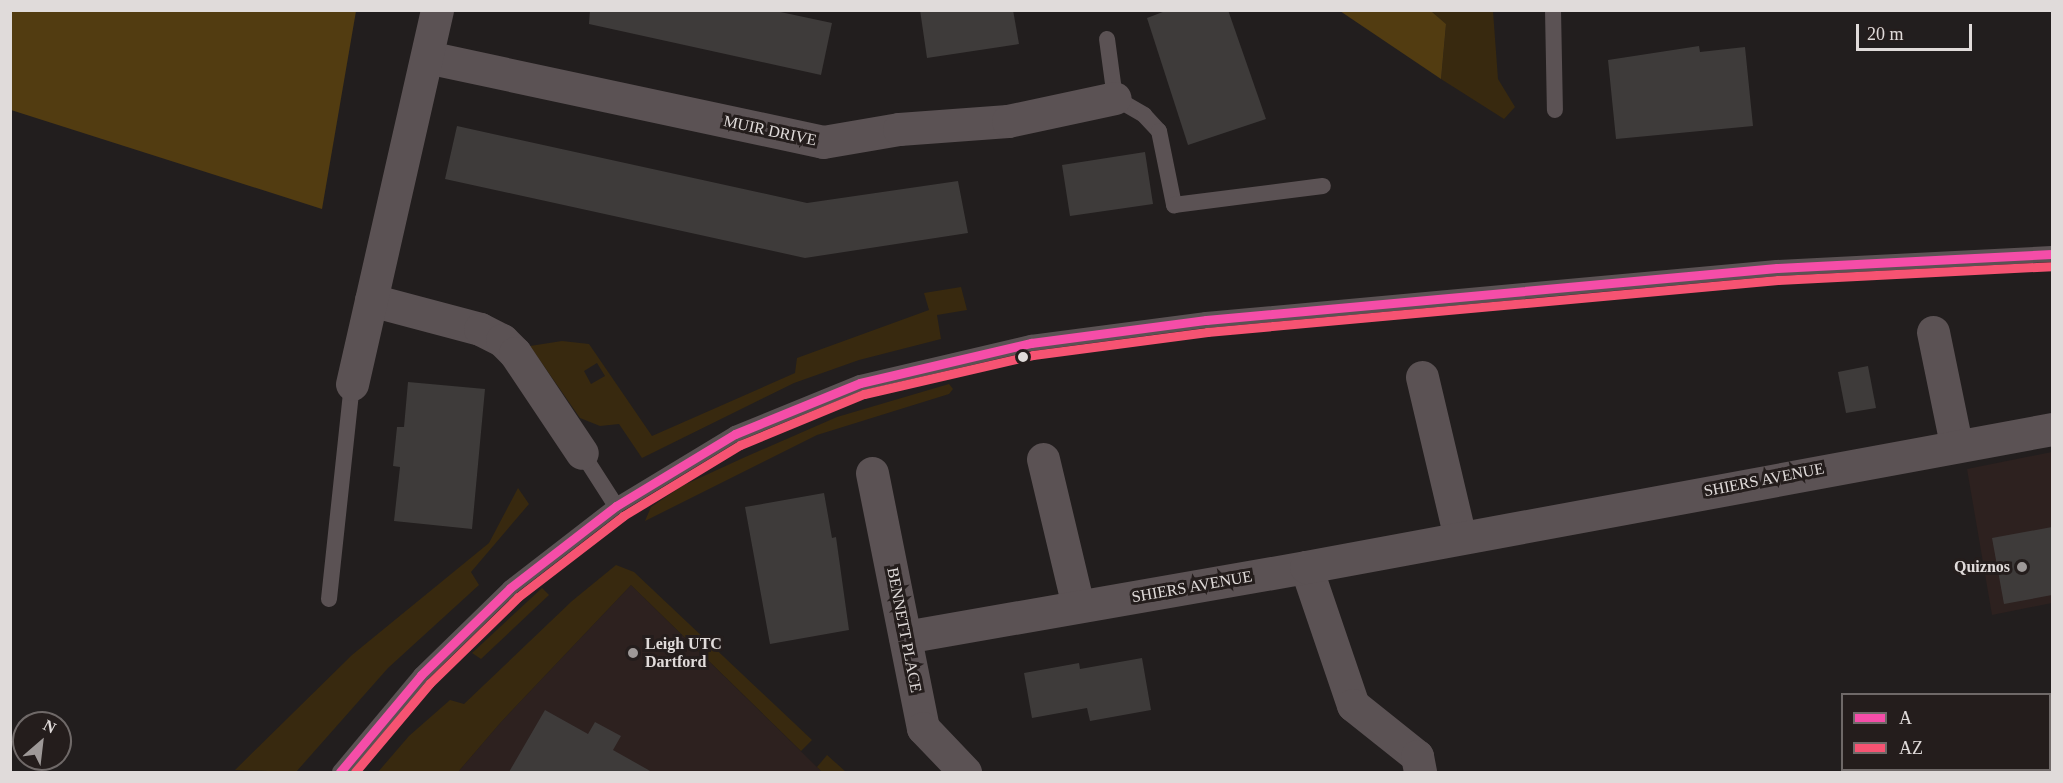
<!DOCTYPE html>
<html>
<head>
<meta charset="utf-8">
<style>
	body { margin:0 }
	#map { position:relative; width:2063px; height:783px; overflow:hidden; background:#221e1e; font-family:Georgia,serif }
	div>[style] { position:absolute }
	.built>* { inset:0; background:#2d211f }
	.green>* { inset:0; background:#38290f }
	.forest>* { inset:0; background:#523c11 }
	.building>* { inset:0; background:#3e3b3a }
	.lane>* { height:16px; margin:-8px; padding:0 8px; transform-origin:8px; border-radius:8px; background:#5b5254 }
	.street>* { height:33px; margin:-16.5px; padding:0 16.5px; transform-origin:16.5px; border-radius:16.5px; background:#5b5254 }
	.bus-1>* { height:9px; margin:-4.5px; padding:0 4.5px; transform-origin:4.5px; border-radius:4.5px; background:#f54da8 }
	.bus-2>* { height:9px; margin:-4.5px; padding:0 4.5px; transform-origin:4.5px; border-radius:4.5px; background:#f65372 }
	.dots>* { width:16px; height:16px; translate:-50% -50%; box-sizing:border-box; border:3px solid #241d1c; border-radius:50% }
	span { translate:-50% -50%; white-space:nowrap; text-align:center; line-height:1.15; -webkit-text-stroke:6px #241d1c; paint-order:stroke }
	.street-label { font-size:16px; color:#e0dbda }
	.poi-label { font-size:16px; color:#e0dbda; font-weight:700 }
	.right { translate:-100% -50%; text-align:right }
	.left { translate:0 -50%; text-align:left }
	.frame { position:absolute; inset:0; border:12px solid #e0dbda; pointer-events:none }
	.legend { position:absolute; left:1841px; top:693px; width:210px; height:78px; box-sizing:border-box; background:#241d1c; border:2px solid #6f6968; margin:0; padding:8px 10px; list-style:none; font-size:18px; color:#e0dbda }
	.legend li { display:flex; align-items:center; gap:12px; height:30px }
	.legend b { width:30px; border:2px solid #6f6968 }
	.north { position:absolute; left:12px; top:711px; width:60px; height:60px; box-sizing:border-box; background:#241d1c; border:2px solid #6f6968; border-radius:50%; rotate:28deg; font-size:16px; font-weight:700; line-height:24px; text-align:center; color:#e0dbda }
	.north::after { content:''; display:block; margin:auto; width:21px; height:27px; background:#9e9998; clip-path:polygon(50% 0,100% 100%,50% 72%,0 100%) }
	.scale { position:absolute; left:1856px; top:24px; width:116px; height:27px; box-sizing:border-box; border:3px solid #e0dbda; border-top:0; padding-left:8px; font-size:18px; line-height:21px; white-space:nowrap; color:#e0dbda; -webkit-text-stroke:4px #241d1c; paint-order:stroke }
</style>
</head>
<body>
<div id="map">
	<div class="built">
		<div style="clip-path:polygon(2052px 452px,2052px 603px,1992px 615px,1967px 469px)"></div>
		<div style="clip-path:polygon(631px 585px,822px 772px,458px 772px,501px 722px)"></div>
	</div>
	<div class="green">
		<div style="clip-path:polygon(1431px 11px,1493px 11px,1498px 79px,1515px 107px,1504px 119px,1441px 79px,1446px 24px)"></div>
		<div style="clip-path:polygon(evenodd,961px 287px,967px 310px,937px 315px,941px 339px,859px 360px,794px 383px,642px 458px,619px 424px,600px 426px,580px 418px,530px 346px,562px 341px,589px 344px,652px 436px,795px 373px,797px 358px,929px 310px,924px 293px,961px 287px,597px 363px,605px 376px,591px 384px,584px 371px,597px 363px)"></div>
		<div style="clip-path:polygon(949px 384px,953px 389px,949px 394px,817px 435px,645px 521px,651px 507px,682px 486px,743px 458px,837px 417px)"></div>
		<div style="clip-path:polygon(518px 488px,529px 504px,471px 572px,479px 585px,388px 668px,296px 772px,235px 770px,352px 655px,489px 543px)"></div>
		<div style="clip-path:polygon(616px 565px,634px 572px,812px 740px,801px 751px,631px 585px,501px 722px,458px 772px,378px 772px,409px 736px,450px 700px,464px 704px,572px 601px)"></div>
		<div style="clip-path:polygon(542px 588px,549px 595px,481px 659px,472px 653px)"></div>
		<div style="clip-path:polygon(827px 755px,846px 772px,822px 772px,817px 767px)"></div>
	</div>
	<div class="forest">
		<div style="clip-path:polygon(11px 10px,356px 11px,322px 209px,11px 110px)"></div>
		<div style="clip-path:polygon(1340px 11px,1431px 11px,1446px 24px,1441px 79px)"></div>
	</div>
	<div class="building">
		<div style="clip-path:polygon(590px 10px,771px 10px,832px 23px,821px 75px,589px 24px)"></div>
		<div style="clip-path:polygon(920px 10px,1013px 10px,1019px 44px,927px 58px)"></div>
		<div style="clip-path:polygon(1168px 10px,1228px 10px,1266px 119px,1188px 145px,1147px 18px)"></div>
		<div style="clip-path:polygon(1699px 46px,1700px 52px,1745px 47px,1753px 126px,1616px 139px,1608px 60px)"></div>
		<div style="clip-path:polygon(457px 126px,807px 203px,958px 181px,968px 233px,805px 258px,445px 179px)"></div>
		<div style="clip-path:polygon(1145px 152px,1153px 204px,1070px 216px,1062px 165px)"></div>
		<div style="clip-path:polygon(1868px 366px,1876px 408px,1846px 413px,1838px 372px)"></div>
		<div style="clip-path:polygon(408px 382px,485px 389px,472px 529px,394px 521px,400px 467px,393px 466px,397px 427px,404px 427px)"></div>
		<div style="clip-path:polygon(824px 493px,832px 538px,836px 537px,849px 630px,770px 644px,745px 507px)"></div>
		<div style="clip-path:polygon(2052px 527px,2052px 595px,2004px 604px,1992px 538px)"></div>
		<div style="clip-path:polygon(1142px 658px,1151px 710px,1090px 721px,1087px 708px,1032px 718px,1024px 673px,1079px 663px,1080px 669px)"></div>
		<div style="clip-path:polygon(545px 710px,588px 734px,595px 722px,621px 736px,613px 750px,652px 772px,509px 772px)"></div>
	</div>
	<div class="lane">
		<div style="left:1553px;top:10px;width:100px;rotate:88.9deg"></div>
		<div style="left:1107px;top:39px;width:60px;rotate:82.3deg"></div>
		<div style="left:1115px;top:98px;width:34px;rotate:30deg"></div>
		<div style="left:1144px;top:115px;width:22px;rotate:47deg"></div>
		<div style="left:1159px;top:131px;width:76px;rotate:78.5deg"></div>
		<div style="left:1174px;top:205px;width:150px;rotate:-7.3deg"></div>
		<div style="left:582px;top:453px;width:63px;rotate:57.3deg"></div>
		<div style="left:329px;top:599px;width:216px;rotate:-83.9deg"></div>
		<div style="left:340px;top:772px;width:126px;rotate:-50.1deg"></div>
		<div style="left:421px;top:675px;width:124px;rotate:-44.3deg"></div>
		<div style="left:510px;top:588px;width:134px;rotate:-37.7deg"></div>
		<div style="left:616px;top:506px;width:139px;rotate:-31.2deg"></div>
		<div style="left:735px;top:434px;width:135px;rotate:-22.2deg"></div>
		<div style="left:860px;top:383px;width:176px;rotate:-13.2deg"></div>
		<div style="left:1031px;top:343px;width:177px;rotate:-7.5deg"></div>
		<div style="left:1206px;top:320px;width:573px;rotate:-5.2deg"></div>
		<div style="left:1777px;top:268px;width:275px;rotate:-2.9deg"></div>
	</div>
	<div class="street">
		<div style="left:427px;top:57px;width:405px;rotate:12.1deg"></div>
		<div style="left:823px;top:142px;width:77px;rotate:-9.7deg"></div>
		<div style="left:899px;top:129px;width:109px;rotate:-4.2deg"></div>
		<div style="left:1008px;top:121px;width:109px;rotate:-12.1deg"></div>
		<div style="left:371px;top:300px;width:113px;rotate:14.9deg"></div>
		<div style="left:480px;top:329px;width:25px;rotate:27deg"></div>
		<div style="left:502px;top:340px;width:18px;rotate:45deg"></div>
		<div style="left:515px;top:353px;width:120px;rotate:56.2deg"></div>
		<div style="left:1933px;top:332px;width:114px;rotate:78.4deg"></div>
		<div style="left:1422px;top:377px;width:165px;rotate:76.7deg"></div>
		<div style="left:352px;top:384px;width:384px;rotate:-77.2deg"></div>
		<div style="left:1043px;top:459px;width:151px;rotate:76.6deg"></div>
		<div style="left:872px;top:473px;width:260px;rotate:78.7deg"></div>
		<div style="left:923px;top:728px;width:61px;rotate:46.3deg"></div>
		<div style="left:1306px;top:567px;width:146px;rotate:71.2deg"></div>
		<div style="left:1353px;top:705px;width:82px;rotate:38.6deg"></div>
		<div style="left:1417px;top:756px;width:16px;rotate:79deg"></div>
		<div style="left:905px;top:637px;width:407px;rotate:-9.9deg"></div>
		<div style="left:1306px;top:567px;width:759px;rotate:-10.48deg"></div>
	</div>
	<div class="bus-1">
		<div style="left:340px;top:772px;width:126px;rotate:-50.1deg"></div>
		<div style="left:421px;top:675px;width:124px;rotate:-44.3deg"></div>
		<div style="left:510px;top:588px;width:134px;rotate:-37.7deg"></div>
		<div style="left:616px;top:506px;width:139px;rotate:-31.2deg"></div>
		<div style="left:735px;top:434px;width:135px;rotate:-22.2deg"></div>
		<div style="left:860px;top:383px;width:176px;rotate:-13.2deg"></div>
		<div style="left:1031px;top:343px;width:177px;rotate:-7.5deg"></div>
		<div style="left:1206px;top:320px;width:573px;rotate:-5.2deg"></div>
		<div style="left:1777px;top:268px;width:275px;rotate:-2.9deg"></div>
	</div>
	<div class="bus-2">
		<div style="left:355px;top:772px;width:116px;rotate:-49.9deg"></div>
		<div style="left:430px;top:683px;width:123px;rotate:-44.3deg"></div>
		<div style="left:518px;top:597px;width:133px;rotate:-37.6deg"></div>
		<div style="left:623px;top:516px;width:137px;rotate:-31.3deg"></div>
		<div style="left:740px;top:445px;width:134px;rotate:-22.4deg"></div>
		<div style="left:864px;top:394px;width:173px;rotate:-13deg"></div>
		<div style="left:1033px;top:355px;width:176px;rotate:-7.5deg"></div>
		<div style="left:1207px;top:332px;width:573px;rotate:-5.2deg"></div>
		<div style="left:1778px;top:280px;width:274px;rotate:-2.9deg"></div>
	</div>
	<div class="dots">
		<div style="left:1023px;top:357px;background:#e0dbda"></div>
		<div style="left:2022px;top:567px;background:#9e9998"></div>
		<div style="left:633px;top:653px;background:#9e9998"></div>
	</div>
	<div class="street-label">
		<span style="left:770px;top:131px;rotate:12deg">MUIR DRIVE</span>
		<span style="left:1764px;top:480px;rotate:-11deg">SHIERS AVENUE</span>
		<span style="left:1192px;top:587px;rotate:-10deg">SHIERS AVENUE</span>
		<span style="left:904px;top:630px;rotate:79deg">BENNETT PLACE</span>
	</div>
	<div class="poi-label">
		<span class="right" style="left:2010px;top:567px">Quiznos</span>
		<span class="left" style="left:645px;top:653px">Leigh UTC<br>Dartford</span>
	</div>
	<div class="frame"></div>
	<ul class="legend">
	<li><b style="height:8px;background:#f54da8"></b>A</li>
	<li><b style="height:8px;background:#f65372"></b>AZ</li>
	</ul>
	<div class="north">N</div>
	<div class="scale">20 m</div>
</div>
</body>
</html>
